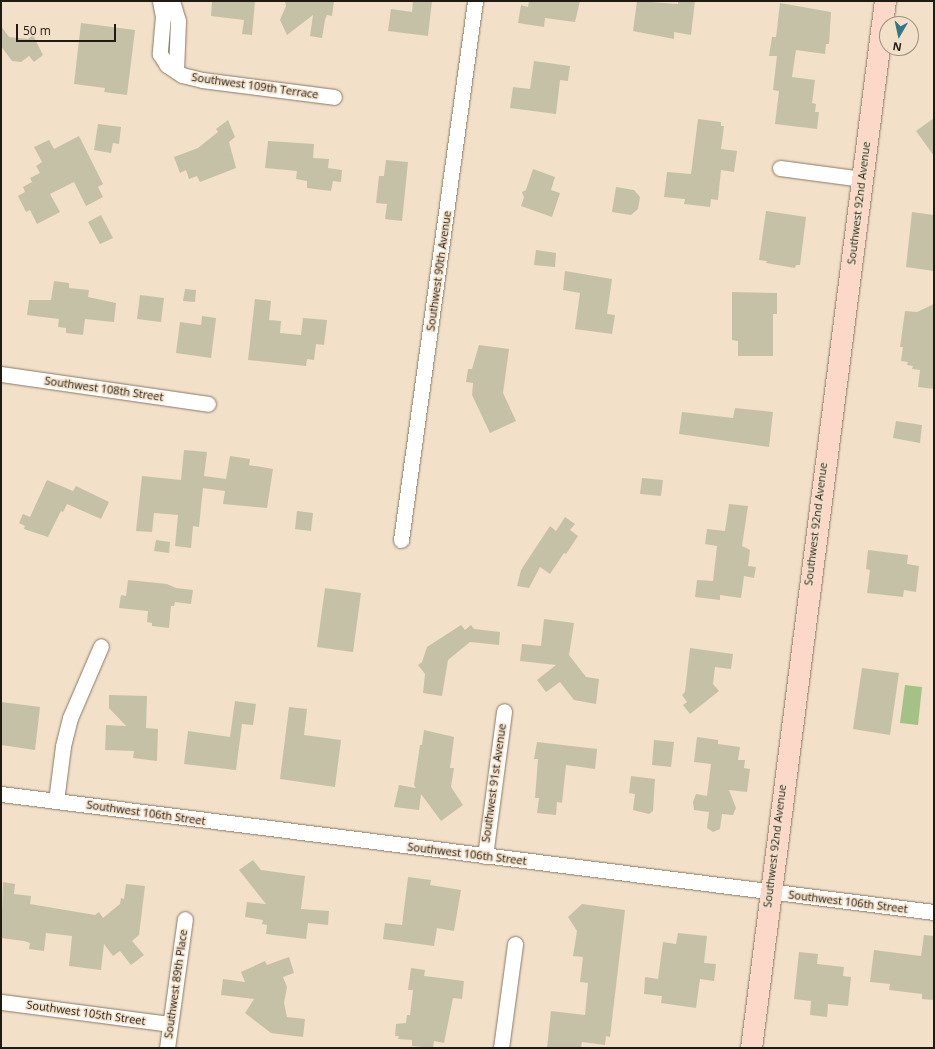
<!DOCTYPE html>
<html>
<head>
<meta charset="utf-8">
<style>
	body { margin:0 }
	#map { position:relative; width:935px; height:1049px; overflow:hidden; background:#f2e0c9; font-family:"Open Sans",sans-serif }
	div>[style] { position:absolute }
	.water>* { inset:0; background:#a5c286 }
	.building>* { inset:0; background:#c5c1a7 }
	.roads { filter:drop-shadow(0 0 1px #8a7964) drop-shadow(0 0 1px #8a7964) }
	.street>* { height:15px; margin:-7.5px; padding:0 7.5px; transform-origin:7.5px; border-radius:7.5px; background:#fff }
	.secondary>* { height:21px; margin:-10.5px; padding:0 10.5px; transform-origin:10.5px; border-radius:10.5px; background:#fbd8c7 }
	span { translate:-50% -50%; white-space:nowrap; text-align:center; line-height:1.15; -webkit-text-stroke:3px #f2e0c9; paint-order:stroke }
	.street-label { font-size:11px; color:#211a12 }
	.frame { position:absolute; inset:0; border:2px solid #211a12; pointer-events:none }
	.north { position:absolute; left:879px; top:16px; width:40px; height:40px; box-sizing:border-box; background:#f2e0c9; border:1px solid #9e9180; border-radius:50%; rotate:189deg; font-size:11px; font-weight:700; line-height:16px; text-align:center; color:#211a12 }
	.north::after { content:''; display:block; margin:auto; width:14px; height:18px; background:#337786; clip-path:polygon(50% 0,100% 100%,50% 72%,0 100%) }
	.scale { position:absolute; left:16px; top:24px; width:100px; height:18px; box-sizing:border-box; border:2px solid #211a12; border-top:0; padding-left:5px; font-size:12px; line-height:14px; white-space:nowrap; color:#211a12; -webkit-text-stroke:3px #f2e0c9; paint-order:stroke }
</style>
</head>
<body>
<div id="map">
	<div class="water">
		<div style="clip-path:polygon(905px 685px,922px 687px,918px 725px,900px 723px)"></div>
	</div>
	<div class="building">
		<div style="clip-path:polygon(212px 1px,255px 1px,252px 35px,242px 34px,244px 20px,211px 16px)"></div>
		<div style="clip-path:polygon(285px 1px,334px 1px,332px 16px,327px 15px,325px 20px,322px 38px,310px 36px,313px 15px,287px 35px,280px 20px,286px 6px)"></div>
		<div style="clip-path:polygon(413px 1px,432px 1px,428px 36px,388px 31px,391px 9px,412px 12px)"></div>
		<div style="clip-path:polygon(529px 1px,580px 1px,575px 22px,545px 18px,544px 27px,518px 23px,521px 5px,528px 7px)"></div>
		<div style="clip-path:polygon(637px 1px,678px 4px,678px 1px,695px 1px,691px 35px,674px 32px,674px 39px,633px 31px)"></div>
		<div style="clip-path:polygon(780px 3px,831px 12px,829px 44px,826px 44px,825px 54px,796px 50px,792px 77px,815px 80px,812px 103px,816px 104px,815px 112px,819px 112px,817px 129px,775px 124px,779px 91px,773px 90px,777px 56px,769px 56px,772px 37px,776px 37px)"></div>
		<div style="clip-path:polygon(81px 23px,135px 30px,127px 95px,104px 92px,105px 88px,74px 84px)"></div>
		<div style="clip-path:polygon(1px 26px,9px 37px,28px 39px,33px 35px,43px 55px,34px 62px,29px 56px,21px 62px,12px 61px,1px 46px)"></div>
		<div style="clip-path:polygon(534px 61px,570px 66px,568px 81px,560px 80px,556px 114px,510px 108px,513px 87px,530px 89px)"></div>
		<div style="clip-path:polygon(934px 118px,934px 156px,916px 131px)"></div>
		<div style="clip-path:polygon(698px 119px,721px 122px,721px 126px,724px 126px,721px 149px,737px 151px,734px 172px,721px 170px,718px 200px,711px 199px,710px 207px,684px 204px,685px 199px,664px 197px,667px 172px,691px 174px)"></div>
		<div style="clip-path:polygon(228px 120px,235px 137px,229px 142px,236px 168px,200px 182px,197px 176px,189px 179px,186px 170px,180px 173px,174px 157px,198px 148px,218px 132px,216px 129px)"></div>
		<div style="clip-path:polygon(98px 124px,121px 127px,119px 144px,113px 143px,111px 153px,94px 150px)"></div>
		<div style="clip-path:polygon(79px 136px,103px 184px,98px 187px,103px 197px,86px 206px,74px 182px,50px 194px,60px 212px,37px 224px,30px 210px,26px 212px,18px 196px,25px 192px,23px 187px,32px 182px,30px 178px,40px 173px,36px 166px,42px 162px,34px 147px,49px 140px,54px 149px)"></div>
		<div style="clip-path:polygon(268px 141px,314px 144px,313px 158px,329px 159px,328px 168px,342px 170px,341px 182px,333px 181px,331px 191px,307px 188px,307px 181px,296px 179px,297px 171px,265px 168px)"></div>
		<div style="clip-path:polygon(386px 160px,408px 162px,402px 221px,385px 219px,387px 204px,376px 203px,379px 176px,384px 176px)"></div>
		<div style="clip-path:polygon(533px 169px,555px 177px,551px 190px,560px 193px,552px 217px,521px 206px,524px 197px,522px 192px,526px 190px)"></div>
		<div style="clip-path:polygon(616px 187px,634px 190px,640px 197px,638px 209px,631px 215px,612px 212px)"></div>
		<div style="clip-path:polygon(766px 211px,806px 217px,800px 265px,796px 265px,795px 268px,766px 263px,767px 261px,759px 260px)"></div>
		<div style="clip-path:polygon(912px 212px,934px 215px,934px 271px,906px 267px)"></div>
		<div style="clip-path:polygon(101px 215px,113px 238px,100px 244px,88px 222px)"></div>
		<div style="clip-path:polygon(536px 250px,556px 253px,555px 267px,534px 265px)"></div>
		<div style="clip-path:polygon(565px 271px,612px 279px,607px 314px,615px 315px,612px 334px,575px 329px,580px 293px,563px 290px)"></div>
		<div style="clip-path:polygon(54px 281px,69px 283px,69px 288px,89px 290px,88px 297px,116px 303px,114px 322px,85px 319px,83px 335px,66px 333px,66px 328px,58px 327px,59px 319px,27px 315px,29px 300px,51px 300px)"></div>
		<div style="clip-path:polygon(185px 289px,196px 290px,195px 302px,183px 301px)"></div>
		<div style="clip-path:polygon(732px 292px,777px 293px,777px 314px,773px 314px,773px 356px,738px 356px,738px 341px,732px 340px)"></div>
		<div style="clip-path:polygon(140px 295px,164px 298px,161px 322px,137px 319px)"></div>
		<div style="clip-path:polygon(255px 299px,271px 301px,269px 320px,281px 321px,280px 333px,301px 335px,303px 318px,327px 320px,324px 345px,316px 344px,314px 360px,307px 359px,306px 366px,248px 360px)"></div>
		<div style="clip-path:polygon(934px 304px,934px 389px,918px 387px,920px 370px,912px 369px,913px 366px,907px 365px,908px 362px,901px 361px,903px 347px,900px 347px,905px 311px,917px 312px)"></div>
		<div style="clip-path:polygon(202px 316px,216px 318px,211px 358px,176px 353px,180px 322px,201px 325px)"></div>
		<div style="clip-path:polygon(479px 345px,509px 349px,503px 393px,516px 421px,490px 433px,472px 395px,473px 383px,466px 382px,468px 369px,472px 369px)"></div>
		<div style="clip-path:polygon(735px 408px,773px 412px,769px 447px,679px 434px,682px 412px,733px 418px)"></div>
		<div style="clip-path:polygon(896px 421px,922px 425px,920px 443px,893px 438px)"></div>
		<div style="clip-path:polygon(184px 450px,207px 452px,204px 476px,226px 479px,230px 456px,250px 459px,249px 465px,273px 469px,267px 508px,223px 504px,225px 491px,203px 488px,199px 527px,193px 526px,191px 548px,175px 546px,178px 515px,154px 513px,152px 532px,136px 531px,142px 476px,181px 480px)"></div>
		<div style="clip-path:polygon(642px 478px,663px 480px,661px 496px,640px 494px)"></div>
		<div style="clip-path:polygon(47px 480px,73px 491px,76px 486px,109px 502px,101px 519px,67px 504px,63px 512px,61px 511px,48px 537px,24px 529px,25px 526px,19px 523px,23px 514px,30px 517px)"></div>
		<div style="clip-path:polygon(729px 504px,748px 506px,742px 546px,750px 550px,748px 566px,756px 567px,754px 578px,744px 576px,741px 598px,720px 595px,720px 600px,695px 597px,697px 580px,713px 581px,717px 546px,705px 544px,707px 529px,725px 531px)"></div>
		<div style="clip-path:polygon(297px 511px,313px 513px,311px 531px,295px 529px)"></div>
		<div style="clip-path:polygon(565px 517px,575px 524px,570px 530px,578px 536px,566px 554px,564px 553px,550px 574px,540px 567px,529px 588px,517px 586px,521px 570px,550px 526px,556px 531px)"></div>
		<div style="clip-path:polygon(156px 540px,170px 542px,169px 553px,154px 551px)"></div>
		<div style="clip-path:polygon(868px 550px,908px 555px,907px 564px,919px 566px,916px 592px,904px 590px,903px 597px,867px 593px,870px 570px,866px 569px)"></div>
		<div style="clip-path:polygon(128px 580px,167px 584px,176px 588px,193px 590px,191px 604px,175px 602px,174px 606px,171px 606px,169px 628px,152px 626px,152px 623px,147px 622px,148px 611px,119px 608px,121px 595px,126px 596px)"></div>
		<div style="clip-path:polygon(325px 588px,361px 593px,353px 652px,317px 647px)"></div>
		<div style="clip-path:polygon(544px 619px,574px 623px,569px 655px,586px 677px,599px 679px,596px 704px,574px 700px,560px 682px,546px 692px,537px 680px,556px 665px,520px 661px,522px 644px,541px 646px)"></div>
		<div style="clip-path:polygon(461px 625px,465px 630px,471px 625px,474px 629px,500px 632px,499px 645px,470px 642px,448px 660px,442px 696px,423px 693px,425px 674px,418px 665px,422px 662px,427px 647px)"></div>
		<div style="clip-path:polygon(690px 648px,733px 654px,731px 669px,715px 667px,713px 684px,719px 691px,690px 714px,683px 705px,687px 702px,682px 695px,685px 692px)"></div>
		<div style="clip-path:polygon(862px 668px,899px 673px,890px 735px,853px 729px)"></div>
		<div style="clip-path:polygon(109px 695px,147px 696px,146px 728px,158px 729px,157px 761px,133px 758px,134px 751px,105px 750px,106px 725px,126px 726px,109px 708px)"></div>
		<div style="clip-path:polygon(235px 701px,256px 704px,253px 725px,242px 724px,236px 770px,184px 764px,188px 731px,230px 737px)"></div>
		<div style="clip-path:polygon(1px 702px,40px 707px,35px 750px,1px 745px)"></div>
		<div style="clip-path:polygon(289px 707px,307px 709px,304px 735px,341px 740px,335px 787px,280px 779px)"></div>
		<div style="clip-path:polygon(424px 730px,454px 737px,450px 768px,454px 768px,451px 787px,463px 805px,441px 821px,421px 794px,419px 810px,394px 807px,399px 785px,416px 788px,414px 785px,420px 745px,422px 745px)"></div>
		<div style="clip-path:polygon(697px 737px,718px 740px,718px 744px,740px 747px,738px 760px,745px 760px,744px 768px,750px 769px,747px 792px,729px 790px,736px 808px,733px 815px,722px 814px,720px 829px,713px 832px,707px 828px,709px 812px,694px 810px,693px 802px,696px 794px,707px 796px,711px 764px,694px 762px)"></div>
		<div style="clip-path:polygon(654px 740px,674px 742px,671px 767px,652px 765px)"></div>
		<div style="clip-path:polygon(537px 742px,597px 749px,595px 769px,566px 765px,562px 803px,557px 802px,556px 815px,537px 813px,539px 798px,535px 798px,538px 759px,534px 759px)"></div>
		<div style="clip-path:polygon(631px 776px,655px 779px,653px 811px,649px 814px,633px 810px,635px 794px,629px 793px)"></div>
		<div style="clip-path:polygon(253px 860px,261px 870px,305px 876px,301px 909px,329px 911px,328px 925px,308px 923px,306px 939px,266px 934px,267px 925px,262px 924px,263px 920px,245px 917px,247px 902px,266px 904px,239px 870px)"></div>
		<div style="clip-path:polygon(408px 877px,431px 880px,430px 885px,461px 890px,454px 931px,437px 928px,434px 946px,383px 939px,385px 923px,402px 925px)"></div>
		<div style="clip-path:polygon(3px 882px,15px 884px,14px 894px,31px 896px,30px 904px,95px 915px,99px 912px,103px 918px,120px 904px,121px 898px,124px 899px,126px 884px,145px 886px,139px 935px,132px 941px,144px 955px,131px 965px,120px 951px,113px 956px,104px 944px,101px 970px,69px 966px,72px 936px,46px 933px,44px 951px,29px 949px,30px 943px,24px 941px,1px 938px)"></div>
		<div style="clip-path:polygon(582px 904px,625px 910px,610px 1037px,606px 1036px,605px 1045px,582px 1042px,581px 1048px,547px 1048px,551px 1011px,585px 1015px,588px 983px,580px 982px,583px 957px,573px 956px,577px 931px,568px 917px)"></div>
		<div style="clip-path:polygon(678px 933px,707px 936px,704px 963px,716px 964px,714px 981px,700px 979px,696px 1008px,661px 1003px,662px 996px,644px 994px,645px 977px,658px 979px,663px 942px,676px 944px)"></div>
		<div style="clip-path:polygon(924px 935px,934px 936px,934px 1000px,922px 999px,922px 994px,889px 990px,890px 984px,870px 982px,874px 950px,921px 956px)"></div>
		<div style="clip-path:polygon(799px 952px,818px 954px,817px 964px,844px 967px,843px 976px,851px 977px,848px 1006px,828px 1004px,827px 1017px,810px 1015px,811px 1001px,794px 999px)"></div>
		<div style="clip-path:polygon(289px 957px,294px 973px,283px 977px,287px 987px,284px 1003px,287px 1017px,305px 1019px,303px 1037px,271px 1033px,245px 1013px,254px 999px,221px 995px,223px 979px,245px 982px,241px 972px,265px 961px,267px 965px)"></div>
		<div style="clip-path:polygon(411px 968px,425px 970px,424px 976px,464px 981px,462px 999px,453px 998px,444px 1043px,434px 1041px,433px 1048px,412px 1046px,412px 1040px,398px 1039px,399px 1036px,395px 1036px,396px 1024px,406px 1023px,407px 1015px,410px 1015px,413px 990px,408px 990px)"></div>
	</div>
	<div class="roads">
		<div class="street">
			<div style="left:160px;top:1px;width:15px;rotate:79deg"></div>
			<div style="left:163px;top:16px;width:38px;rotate:95deg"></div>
			<div style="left:160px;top:54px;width:13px;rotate:58deg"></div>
			<div style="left:167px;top:65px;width:18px;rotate:34deg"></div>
			<div style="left:182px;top:75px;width:21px;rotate:14deg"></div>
			<div style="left:202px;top:80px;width:133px;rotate:7.3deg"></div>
			<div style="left:172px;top:1px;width:21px;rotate:73deg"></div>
			<div style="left:178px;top:21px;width:50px;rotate:92.3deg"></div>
			<div style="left:780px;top:168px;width:83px;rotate:7.6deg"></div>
			<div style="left:1px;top:374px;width:209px;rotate:8.2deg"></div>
			<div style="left:401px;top:540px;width:544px;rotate:-82.18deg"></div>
			<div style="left:1px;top:794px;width:940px;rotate:7.21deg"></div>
			<div style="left:56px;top:801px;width:55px;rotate:-82.7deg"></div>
			<div style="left:63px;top:746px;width:29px;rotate:-76deg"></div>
			<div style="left:70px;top:718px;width:78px;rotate:-66.7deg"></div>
			<div style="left:485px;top:856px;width:146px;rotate:-82.5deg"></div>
			<div style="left:1px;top:1002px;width:170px;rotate:7.4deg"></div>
			<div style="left:167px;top:1048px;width:130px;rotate:-82.1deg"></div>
			<div style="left:501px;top:1048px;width:105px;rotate:-82.3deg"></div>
		</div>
		<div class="secondary">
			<div style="left:751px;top:1048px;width:1056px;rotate:-82.71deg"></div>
		</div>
	</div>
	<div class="street-label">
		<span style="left:255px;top:86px;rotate:8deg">Southwest 109th Terrace</span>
		<span style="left:859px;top:203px;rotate:-83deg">Southwest 92nd Avenue</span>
		<span style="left:439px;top:271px;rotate:-82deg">Southwest 90th Avenue</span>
		<span style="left:104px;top:389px;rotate:8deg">Southwest 108th Street</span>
		<span style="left:816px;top:524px;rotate:-83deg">Southwest 92nd Avenue</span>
		<span style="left:494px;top:783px;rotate:-82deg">Southwest 91st Avenue</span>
		<span style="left:146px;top:813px;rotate:8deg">Southwest 106th Street</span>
		<span style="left:775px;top:846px;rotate:-83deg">Southwest 92nd Avenue</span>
		<span style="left:467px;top:854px;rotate:7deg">Southwest 106th Street</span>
		<span style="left:848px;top:902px;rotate:7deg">Southwest 106th Street</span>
		<span style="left:176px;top:984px;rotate:-82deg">Southwest 89th Place</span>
		<span style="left:86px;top:1013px;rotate:8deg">Southwest 105th Street</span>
	</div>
	<div class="frame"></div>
	<div class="north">N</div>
	<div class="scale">50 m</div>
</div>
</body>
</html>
